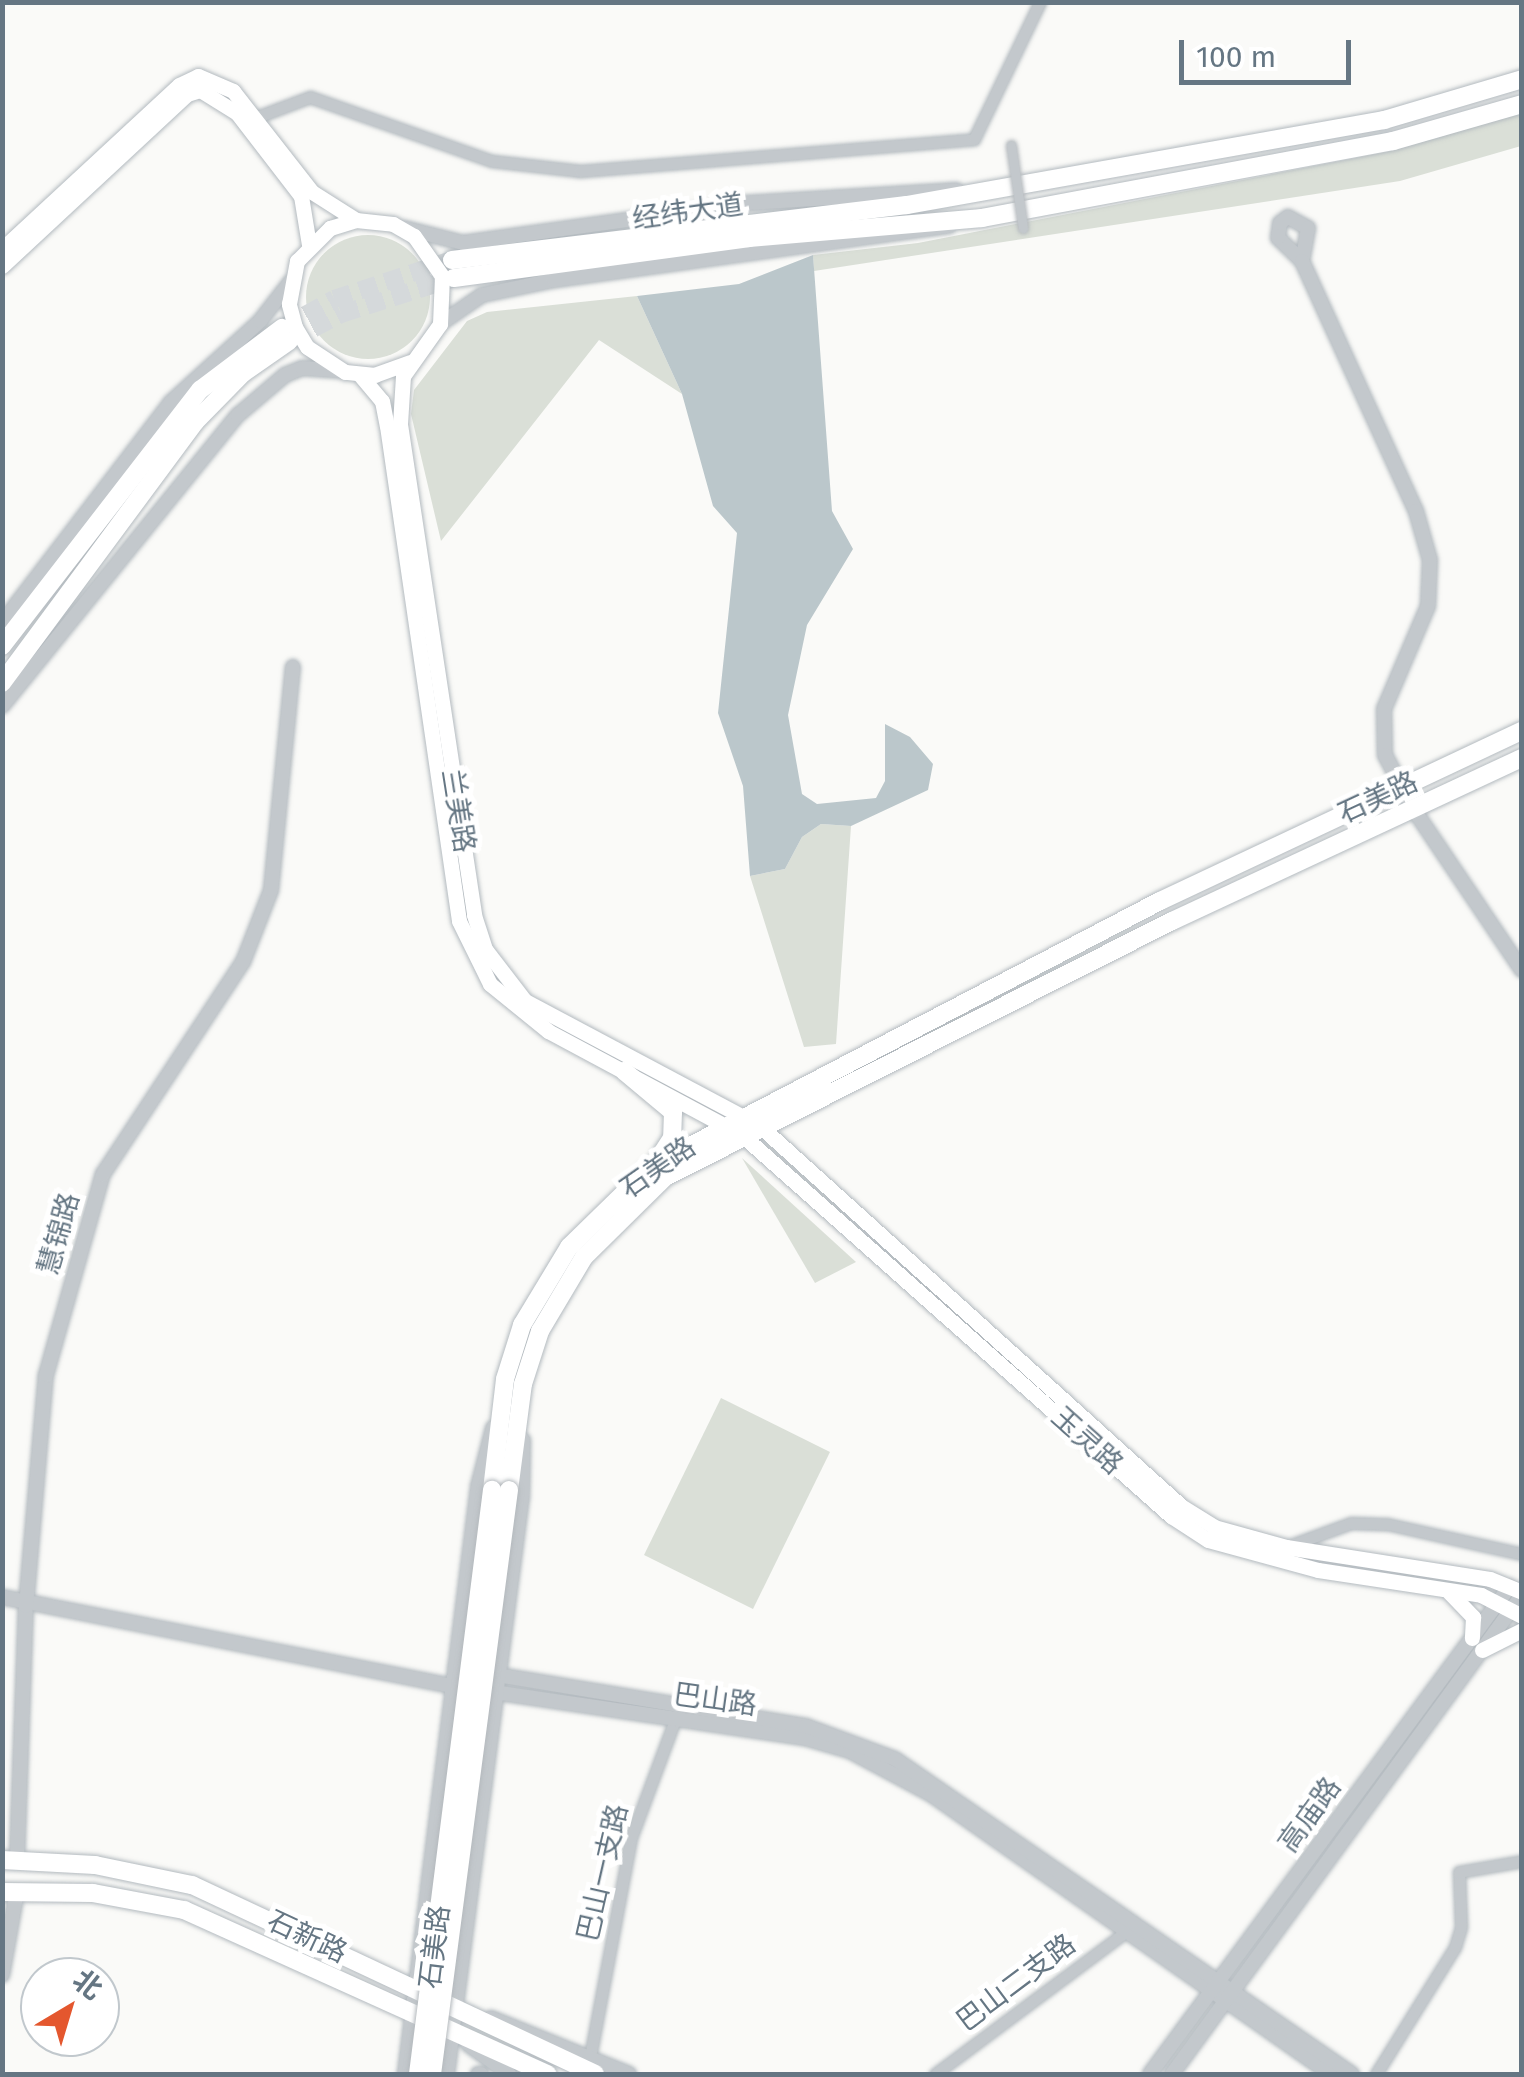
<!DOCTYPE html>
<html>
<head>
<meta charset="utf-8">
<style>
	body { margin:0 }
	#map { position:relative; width:1524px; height:2077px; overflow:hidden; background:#fafaf8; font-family:"Fira Sans","Noto Sans SC",sans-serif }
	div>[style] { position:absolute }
	.green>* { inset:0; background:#dadfd7 }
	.round { border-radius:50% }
	.water>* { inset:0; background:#bbc7cb }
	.primary-tunnel>* { height:18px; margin-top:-9px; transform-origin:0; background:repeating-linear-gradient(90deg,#d5d9db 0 18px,transparent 0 27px) }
	.roads { filter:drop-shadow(0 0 2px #b3babf) drop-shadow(0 0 2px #b3babf) }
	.minor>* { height:11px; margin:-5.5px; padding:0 5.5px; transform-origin:5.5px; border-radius:5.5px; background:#c3c8cc }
	.tertiary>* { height:14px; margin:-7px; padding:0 7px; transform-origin:7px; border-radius:7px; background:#c3c8cc }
	.secondary>* { height:15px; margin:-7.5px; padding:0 7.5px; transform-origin:7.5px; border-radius:7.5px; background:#fff }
	.primary>* { height:18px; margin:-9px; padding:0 9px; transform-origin:9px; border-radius:9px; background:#fff }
	.bridges { filter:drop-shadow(0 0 2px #b5babe) drop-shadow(0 0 2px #b5babe) }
	.pedestrian-bridge>* { height:9px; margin:-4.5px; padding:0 4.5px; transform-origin:4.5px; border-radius:4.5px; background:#c3c8cc }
	.primary-bridge>* { height:18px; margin:-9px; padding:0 9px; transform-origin:9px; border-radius:9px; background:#fff }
	span { translate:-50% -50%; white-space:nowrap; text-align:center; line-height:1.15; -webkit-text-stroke:10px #fff; paint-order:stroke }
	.street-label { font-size:28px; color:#657683 }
	.frame { position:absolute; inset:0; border:5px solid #657683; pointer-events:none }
	.north { position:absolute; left:20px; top:1957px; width:100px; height:100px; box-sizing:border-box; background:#fff; border:2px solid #c1c8cd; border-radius:50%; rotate:38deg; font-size:28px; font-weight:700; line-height:40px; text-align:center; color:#657683 }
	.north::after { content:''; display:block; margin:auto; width:35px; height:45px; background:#e4572e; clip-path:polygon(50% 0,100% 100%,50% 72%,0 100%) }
	.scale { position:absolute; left:1179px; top:40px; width:172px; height:45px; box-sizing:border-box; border:5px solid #657683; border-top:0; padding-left:12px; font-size:30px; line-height:35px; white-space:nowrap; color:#657683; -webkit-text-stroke:8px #fff; paint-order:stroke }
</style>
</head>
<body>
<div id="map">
	<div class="green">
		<div style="clip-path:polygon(1521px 113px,1521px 146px,1400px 181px,814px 271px,813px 255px,918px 243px,1391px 151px)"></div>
		<div class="round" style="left:306px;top:235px;width:124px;height:124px"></div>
		<div style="clip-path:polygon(637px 296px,682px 394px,599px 340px,441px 541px,411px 414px,414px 390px,467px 321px,487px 312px)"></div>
		<div style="clip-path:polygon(821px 824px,851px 826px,836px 1044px,804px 1047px,750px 876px,785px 869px,802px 837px)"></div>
		<div style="clip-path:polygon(742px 1158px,856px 1262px,815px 1283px)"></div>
		<div style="clip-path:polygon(721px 1398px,830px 1452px,753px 1609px,644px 1555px)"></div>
	</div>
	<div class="water">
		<div style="clip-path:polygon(813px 255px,832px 511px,853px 549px,807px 625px,788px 715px,802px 794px,817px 804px,876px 798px,885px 781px,885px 724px,910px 737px,933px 764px,928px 790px,851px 826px,821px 824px,802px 837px,785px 869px,750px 876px,743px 786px,718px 713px,737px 533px,713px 506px,682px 394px,637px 296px,739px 284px)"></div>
	</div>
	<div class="primary-tunnel">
		<div style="left:282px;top:328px;width:60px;rotate:-29.1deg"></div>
		<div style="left:334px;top:299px;width:124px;rotate:-18.3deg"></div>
		<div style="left:289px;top:341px;width:59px;rotate:-27.4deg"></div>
		<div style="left:341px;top:314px;width:119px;rotate:-17.7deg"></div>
	</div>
	<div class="roads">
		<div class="minor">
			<div style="left:257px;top:117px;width:57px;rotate:-20.7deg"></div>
			<div style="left:310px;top:97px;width:193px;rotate:19.4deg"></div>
			<div style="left:492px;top:161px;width:89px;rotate:6.5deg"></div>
			<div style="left:580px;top:171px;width:395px;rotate:-4.6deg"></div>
			<div style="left:974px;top:139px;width:152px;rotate:-64.3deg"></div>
			<div style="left:1286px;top:1547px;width:69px;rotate:-20.3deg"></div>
			<div style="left:1351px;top:1523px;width:36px;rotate:2deg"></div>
			<div style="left:1387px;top:1524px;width:138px;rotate:12.5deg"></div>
			<div style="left:590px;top:2057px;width:223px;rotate:-79.4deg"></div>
			<div style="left:631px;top:1838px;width:132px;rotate:-69.6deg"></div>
			<div style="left:935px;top:2074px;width:239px;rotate:-36.7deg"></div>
			<div style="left:1376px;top:2074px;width:150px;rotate:-58.1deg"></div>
			<div style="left:1455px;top:1947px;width:21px;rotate:-73deg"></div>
			<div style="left:1461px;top:1927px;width:55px;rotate:-92.1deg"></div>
			<div style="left:1459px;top:1872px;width:64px;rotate:-9.9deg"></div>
		</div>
		<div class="tertiary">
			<div style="left:1288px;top:217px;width:23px;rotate:29deg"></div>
			<div style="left:1308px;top:228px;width:34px;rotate:100deg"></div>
			<div style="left:1302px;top:261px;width:33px;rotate:-136deg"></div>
			<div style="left:1278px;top:238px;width:15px;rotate:-82deg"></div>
			<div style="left:1280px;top:223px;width:10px;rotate:-37deg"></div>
			<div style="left:404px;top:228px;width:61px;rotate:14.3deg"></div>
			<div style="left:463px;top:243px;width:287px;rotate:-8deg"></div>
			<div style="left:747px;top:203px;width:210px;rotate:-3.5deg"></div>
			<div style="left:1302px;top:261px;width:275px;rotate:65.5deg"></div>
			<div style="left:1416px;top:511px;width:51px;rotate:74.1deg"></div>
			<div style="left:1430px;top:560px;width:46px;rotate:92.5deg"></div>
			<div style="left:1428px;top:606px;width:112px;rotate:113.1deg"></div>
			<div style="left:1384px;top:709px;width:46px;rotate:88.8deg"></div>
			<div style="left:1385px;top:755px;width:62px;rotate:62.2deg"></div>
			<div style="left:1414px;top:810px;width:193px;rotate:56deg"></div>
			<div style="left:440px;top:324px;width:51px;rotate:-34.6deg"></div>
			<div style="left:482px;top:295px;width:74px;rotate:-11.8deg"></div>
			<div style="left:554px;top:280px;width:399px;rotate:-7.8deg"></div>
			<div style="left:2px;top:623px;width:277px;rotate:-52.6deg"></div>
			<div style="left:170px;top:403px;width:122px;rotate:-42.3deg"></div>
			<div style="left:260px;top:321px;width:51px;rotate:-52.2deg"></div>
			<div style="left:2px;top:706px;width:375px;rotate:-51deg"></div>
			<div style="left:238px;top:415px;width:62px;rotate:-40.4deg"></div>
			<div style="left:285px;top:375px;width:18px;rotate:-22deg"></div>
			<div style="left:302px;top:368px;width:39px;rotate:4deg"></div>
			<div style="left:2px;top:1597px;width:460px;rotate:11.2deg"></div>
			<div style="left:453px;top:1686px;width:356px;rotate:8.4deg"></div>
			<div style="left:805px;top:1738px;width:47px;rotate:16.1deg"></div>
			<div style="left:850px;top:1751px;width:93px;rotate:28.2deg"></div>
			<div style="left:932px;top:1795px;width:486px;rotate:35deg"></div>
			<div style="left:455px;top:1668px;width:356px;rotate:9.4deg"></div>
			<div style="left:806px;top:1726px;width:95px;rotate:20.3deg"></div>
			<div style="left:895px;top:1759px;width:555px;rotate:34.58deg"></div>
			<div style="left:17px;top:1860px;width:254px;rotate:-88deg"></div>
			<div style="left:26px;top:1606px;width:232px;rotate:-85.1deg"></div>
			<div style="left:46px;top:1375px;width:209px;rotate:-74.2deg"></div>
			<div style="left:103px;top:1174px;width:254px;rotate:-56.6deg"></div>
			<div style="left:243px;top:962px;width:77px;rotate:-68.7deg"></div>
			<div style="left:271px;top:890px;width:224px;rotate:-84.4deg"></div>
			<div style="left:2px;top:1975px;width:84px;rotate:-79.8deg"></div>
			<div style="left:491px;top:2018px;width:149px;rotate:22.1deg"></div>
			<div style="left:468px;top:2044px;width:51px;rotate:36.2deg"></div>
			<div style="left:405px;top:2074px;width:592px;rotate:-82.91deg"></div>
			<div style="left:478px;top:1487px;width:61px;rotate:-75.7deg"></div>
			<div style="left:447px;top:2074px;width:583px;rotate:-82.61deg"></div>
			<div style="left:522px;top:1496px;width:56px;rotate:-89deg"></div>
			<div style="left:478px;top:2074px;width:3px"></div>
			<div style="left:1150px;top:2074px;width:606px;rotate:-53.58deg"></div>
			<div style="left:1172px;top:2074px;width:593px;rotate:-53.84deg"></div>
		</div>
		<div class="secondary">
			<div style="left:2px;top:249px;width:241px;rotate:-42.8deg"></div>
			<div style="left:179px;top:85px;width:21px;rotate:-25deg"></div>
			<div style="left:198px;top:76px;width:38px;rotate:23deg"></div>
			<div style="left:233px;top:91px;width:128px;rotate:52deg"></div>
			<div style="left:312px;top:192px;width:52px;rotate:32.5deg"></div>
			<div style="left:2px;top:266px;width:253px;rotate:-42.9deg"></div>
			<div style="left:187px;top:94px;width:14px;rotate:-17deg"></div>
			<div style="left:200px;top:90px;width:44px;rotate:31.9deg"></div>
			<div style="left:237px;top:113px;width:105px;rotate:52.4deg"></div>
			<div style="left:301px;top:196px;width:50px;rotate:80.7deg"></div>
			<div style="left:410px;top:362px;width:37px;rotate:160deg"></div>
			<div style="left:375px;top:375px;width:30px;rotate:-174deg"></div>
			<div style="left:345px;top:372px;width:45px;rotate:-146.7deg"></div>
			<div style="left:307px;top:347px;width:23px;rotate:-121deg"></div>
			<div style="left:295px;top:327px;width:24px;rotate:-105deg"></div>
			<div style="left:289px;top:304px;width:44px;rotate:-79.5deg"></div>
			<div style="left:297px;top:261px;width:47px;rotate:-45deg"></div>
			<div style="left:330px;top:228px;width:27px;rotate:-17deg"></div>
			<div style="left:356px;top:220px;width:37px;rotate:6deg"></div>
			<div style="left:393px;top:224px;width:24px;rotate:30deg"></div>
			<div style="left:414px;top:236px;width:49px;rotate:55deg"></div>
			<div style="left:442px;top:276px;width:48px;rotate:92.4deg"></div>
			<div style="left:440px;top:324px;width:64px;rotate:125.4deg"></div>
			<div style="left:403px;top:376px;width:48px;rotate:93.6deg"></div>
			<div style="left:400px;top:424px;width:497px;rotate:81.4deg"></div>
			<div style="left:474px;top:915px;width:36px;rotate:72deg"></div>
			<div style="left:485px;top:949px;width:66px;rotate:52.4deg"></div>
			<div style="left:525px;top:1001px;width:266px;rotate:28deg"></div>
			<div style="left:760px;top:1126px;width:567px;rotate:42.07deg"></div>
			<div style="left:1181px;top:1506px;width:39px;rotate:32deg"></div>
			<div style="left:1214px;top:1527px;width:75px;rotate:15.5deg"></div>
			<div style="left:1286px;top:1547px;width:206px;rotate:8.9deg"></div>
			<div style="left:1490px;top:1579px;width:35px;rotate:22deg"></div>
			<div style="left:360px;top:375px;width:34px;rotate:50deg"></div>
			<div style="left:382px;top:401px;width:25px;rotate:79deg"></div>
			<div style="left:387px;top:426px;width:500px;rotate:81.72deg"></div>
			<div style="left:459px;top:921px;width:70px;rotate:63.8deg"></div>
			<div style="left:490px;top:984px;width:75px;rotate:39deg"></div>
			<div style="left:548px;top:1031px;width:220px;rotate:28.2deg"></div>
			<div style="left:742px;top:1135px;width:574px;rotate:41.61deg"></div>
			<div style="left:1171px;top:1516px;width:44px;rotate:33deg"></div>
			<div style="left:1208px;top:1540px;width:114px;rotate:15.3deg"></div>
			<div style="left:1318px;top:1570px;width:165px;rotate:8.7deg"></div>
			<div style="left:1481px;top:1595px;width:46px;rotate:27.1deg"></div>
			<div style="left:1449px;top:1592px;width:35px;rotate:46deg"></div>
			<div style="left:1473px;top:1617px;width:21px;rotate:93deg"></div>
			<div style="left:1482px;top:1650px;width:45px;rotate:-26.6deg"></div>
		</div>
		<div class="primary">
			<div style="left:452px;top:260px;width:458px;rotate:-6.9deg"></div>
			<div style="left:907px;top:205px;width:485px;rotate:-10.1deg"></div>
			<div style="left:1384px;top:120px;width:144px;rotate:-16.5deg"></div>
			<div style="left:454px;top:278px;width:298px;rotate:-7.7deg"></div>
			<div style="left:749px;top:238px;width:234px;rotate:-4.9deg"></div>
			<div style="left:982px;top:218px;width:418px;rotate:-10.6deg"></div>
			<div style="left:1393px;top:141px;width:134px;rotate:-16deg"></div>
			<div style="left:2px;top:646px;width:324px;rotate:-52.3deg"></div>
			<div style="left:200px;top:390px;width:103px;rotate:-37.1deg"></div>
			<div style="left:2px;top:683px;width:325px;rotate:-53.5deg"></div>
			<div style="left:195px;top:422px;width:69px;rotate:-45.6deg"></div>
			<div style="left:243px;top:373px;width:56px;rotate:-34.8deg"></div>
			<div style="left:624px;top:1071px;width:64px;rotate:39.9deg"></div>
			<div style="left:673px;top:1112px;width:26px;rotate:92deg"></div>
			<div style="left:672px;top:1138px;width:24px;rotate:123deg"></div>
			<div style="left:492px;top:1490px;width:112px;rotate:-83.3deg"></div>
			<div style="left:505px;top:1379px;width:57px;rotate:-72.5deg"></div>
			<div style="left:522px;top:1325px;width:91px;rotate:-58.9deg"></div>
			<div style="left:569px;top:1247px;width:116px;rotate:-44.3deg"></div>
			<div style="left:652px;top:1166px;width:573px;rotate:-27.55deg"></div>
			<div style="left:1160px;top:901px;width:400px;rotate:-25.2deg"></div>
			<div style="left:509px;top:1490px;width:107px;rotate:-82.5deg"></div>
			<div style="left:523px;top:1384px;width:56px;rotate:-72.2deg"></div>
			<div style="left:540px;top:1331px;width:86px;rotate:-59.3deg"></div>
			<div style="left:584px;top:1257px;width:114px;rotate:-44.6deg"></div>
			<div style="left:665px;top:1177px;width:568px;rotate:-26.79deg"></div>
			<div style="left:1172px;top:921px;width:386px;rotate:-25deg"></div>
			<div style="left:2px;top:1860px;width:93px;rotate:3.1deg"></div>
			<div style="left:95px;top:1865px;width:99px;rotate:11.7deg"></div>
			<div style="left:192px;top:1885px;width:445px;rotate:25.1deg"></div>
			<div style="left:2px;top:1892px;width:91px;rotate:0.6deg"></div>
			<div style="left:93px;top:1893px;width:93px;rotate:10.6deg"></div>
			<div style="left:184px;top:1910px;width:399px;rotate:24.3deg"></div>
		</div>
	</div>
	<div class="bridges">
		<div class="pedestrian-bridge">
			<div style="left:1011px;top:145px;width:84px;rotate:81.8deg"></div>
		</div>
		<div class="primary-bridge">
			<div style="left:418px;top:2074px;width:589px;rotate:-82.78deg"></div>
			<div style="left:432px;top:2074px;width:589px;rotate:-82.49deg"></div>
		</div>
	</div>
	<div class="street-label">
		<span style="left:688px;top:212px;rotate:-8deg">经纬大道</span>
		<span style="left:1378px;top:798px;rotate:-25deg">石美路</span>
		<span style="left:458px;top:811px;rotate:81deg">兰美路</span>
		<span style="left:658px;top:1168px;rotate:-35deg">石美路</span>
		<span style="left:59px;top:1234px;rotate:-74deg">慧锦路</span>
		<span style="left:1087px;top:1441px;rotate:42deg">玉灵路</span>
		<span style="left:715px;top:1700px;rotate:8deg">巴山路</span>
		<span style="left:1310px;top:1815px;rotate:-54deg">高庙路</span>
		<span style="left:603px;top:1873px;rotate:-77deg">巴山一支路</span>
		<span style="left:307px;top:1937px;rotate:25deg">石新路</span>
		<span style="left:435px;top:1947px;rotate:-83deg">石美路</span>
		<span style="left:1016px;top:1983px;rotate:-37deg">巴山二支路</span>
	</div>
	<div class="frame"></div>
	<div class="north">北</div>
	<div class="scale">100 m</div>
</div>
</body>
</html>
